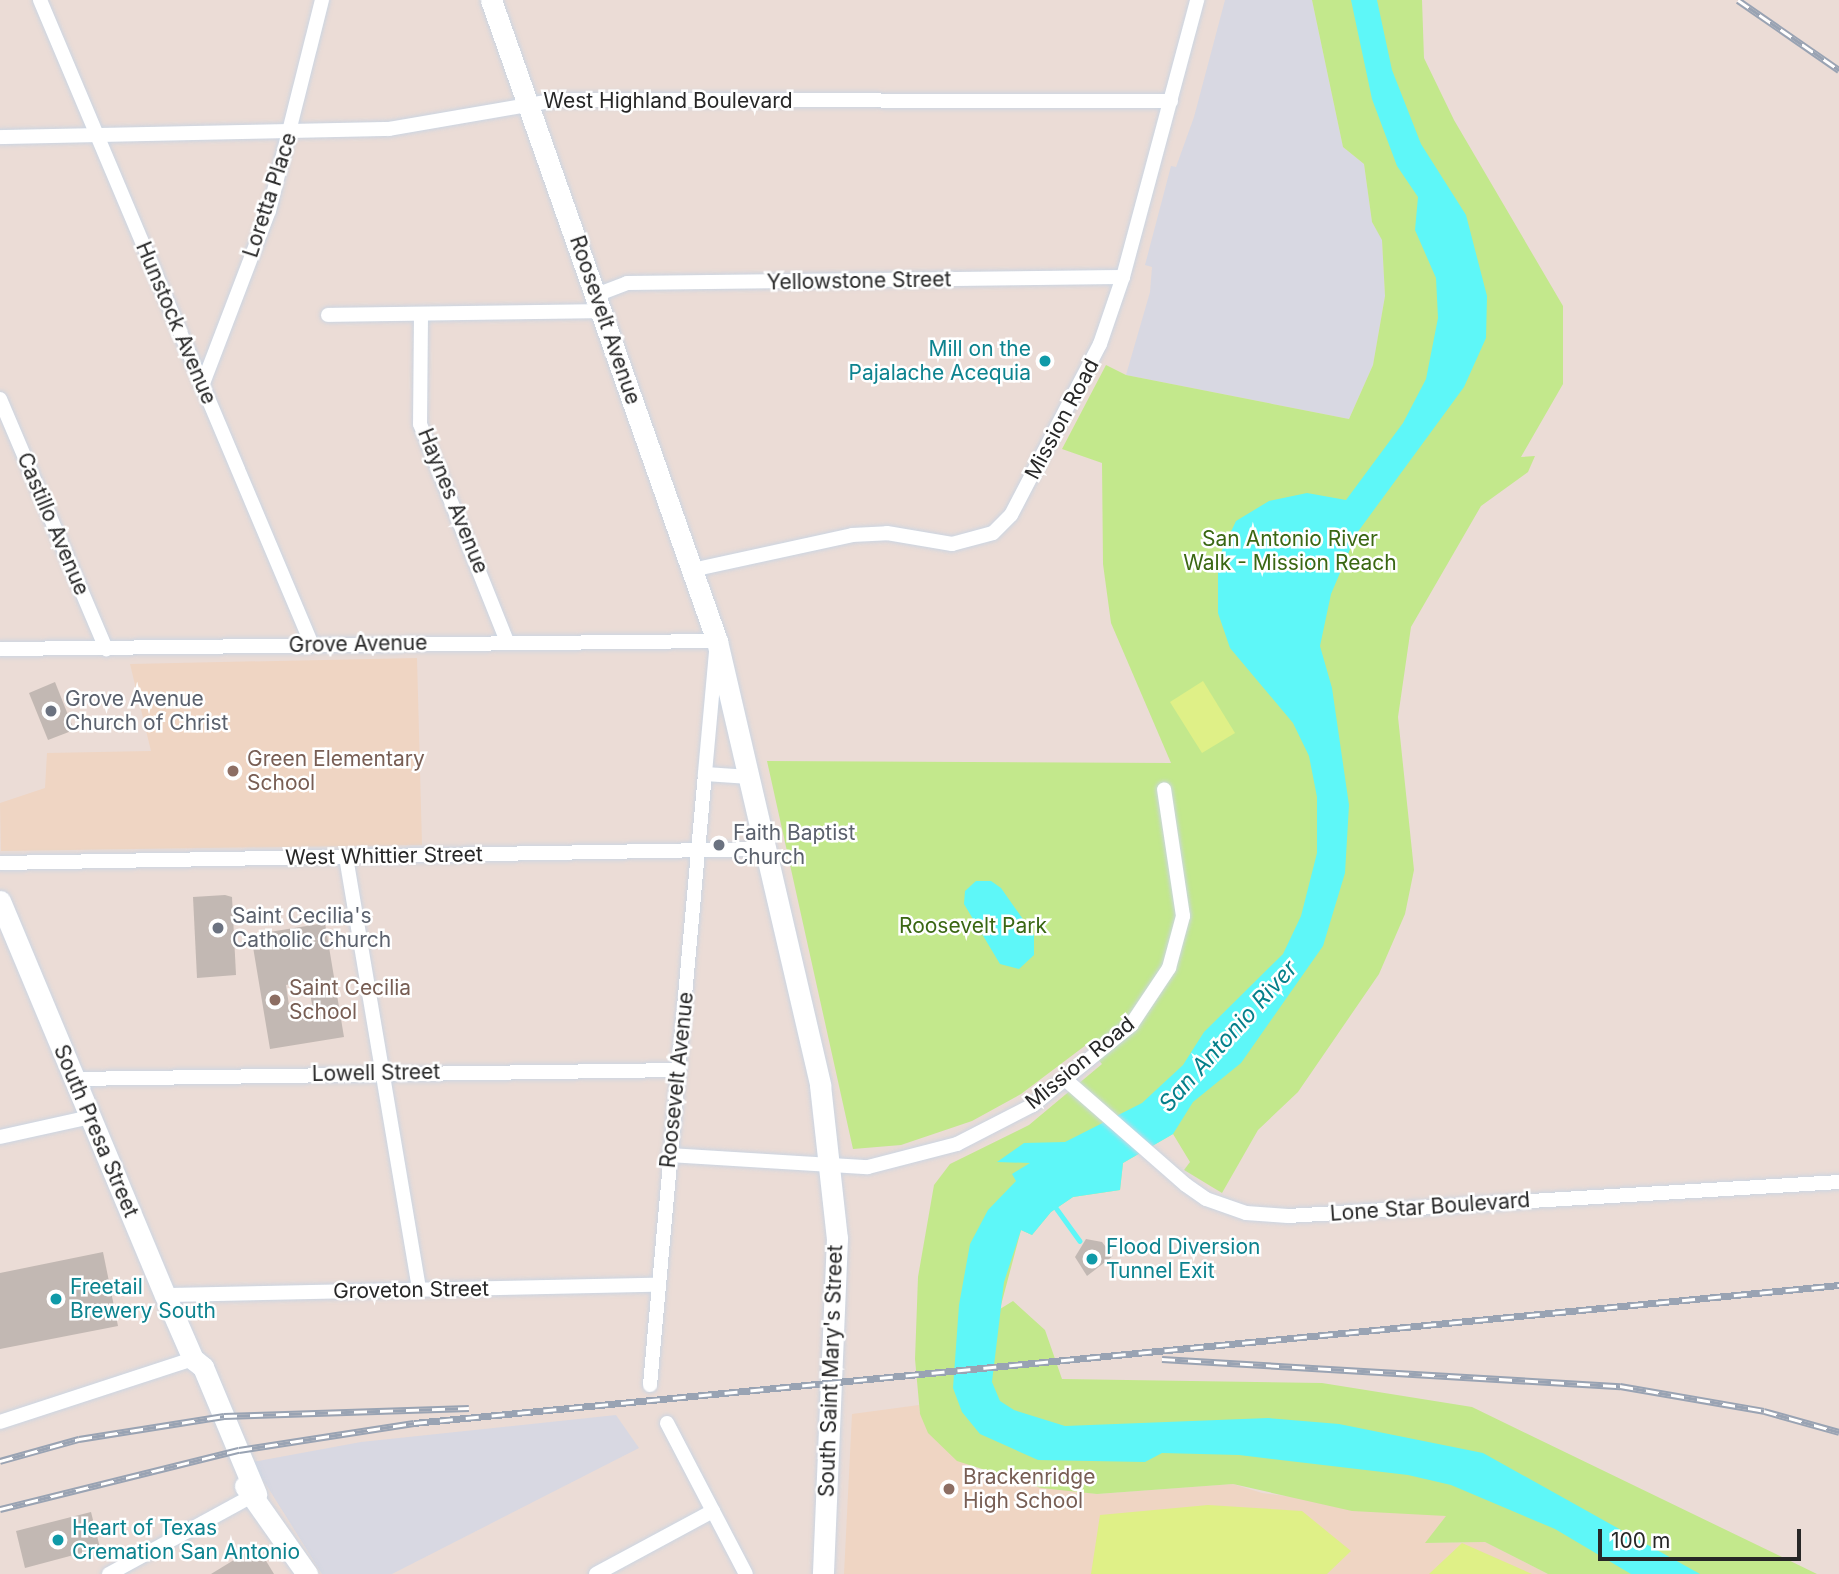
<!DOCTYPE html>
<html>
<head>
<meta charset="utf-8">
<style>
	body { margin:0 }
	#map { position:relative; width:1839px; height:1574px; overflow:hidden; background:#ebdcd6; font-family:Inter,sans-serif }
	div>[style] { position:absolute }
	.industrial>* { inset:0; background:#d8d8e2 }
	.education>* { inset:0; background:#efd5c3 }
	.green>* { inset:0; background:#c3e88c }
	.pitch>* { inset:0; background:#dff087 }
	.water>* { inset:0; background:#5ef7f8 }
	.stream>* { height:4.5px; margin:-2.25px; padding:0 2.25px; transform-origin:2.25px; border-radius:2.25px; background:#5ef7f8 }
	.building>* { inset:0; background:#c2b8b3 }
	.roads { filter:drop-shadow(0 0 2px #cbd5e2) drop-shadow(0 0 2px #cbd5e2) }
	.street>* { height:14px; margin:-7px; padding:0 7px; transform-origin:7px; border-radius:7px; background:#fff }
	.secondary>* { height:21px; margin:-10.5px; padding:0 10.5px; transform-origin:10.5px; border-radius:10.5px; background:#fff }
	.rail>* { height:7px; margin-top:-3.5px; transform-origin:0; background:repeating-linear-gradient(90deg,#fff 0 13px,#99a3b3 0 26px); box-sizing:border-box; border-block:2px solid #99a3b3 }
	.dots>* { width:19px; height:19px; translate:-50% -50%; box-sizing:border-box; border:4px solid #fff; border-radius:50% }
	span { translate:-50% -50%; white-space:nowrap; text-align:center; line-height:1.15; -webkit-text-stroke:5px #fff; paint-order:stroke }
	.street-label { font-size:21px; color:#272727 }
	.culture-label { font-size:21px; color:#0d838f }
	.right { translate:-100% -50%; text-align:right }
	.left { translate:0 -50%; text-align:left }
	.park-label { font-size:21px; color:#3a6713 }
	.worship-label { font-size:21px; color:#5b616d }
	.education-label { font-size:21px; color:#785e54 }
	.water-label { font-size:23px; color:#047f8a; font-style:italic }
	.scale { position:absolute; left:1598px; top:1529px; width:203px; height:32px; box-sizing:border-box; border:4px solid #272727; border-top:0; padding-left:9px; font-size:21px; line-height:24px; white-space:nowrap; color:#272727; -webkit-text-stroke:5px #fff; paint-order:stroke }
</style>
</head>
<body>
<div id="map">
	<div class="industrial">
		<div style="clip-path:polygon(1225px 0,1312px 0,1343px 147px,1364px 164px,1372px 222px,1382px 239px,1385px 296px,1373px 365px,1349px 419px,1126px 375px,1150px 292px,1152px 267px,1145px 265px,1171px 166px,1176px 167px,1194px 117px)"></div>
		<div style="clip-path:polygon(616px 1415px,639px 1448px,392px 1574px,322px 1574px,252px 1462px,361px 1442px)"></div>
	</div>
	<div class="education">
		<div style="clip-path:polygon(417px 658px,422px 845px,1px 851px,0 803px,45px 788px,47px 753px,151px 751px,130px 664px)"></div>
		<div style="clip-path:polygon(919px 1405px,920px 1414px,976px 1471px,998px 1479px,1097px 1494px,1233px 1484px,1262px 1493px,1447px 1516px,1426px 1543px,1485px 1542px,1548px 1574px,844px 1574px,852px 1414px)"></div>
	</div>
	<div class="green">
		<div style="clip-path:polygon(1312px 0,1422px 0,1424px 58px,1454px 120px,1563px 306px,1563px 384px,1521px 457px,1535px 456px,1528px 472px,1481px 506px,1411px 627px,1398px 717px,1414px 870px,1405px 914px,1379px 974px,1298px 1092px,1258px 1130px,1222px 1193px,1184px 1170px,1190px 1162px,1173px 1134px,1123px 1163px,1120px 1190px,1073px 1197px,1051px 1212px,1032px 1235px,1021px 1230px,1000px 1309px,1013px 1301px,1045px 1330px,1062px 1379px,1322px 1383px,1472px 1407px,1817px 1574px,1548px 1574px,1485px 1542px,1425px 1543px,1446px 1516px,1352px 1511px,1233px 1484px,1097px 1494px,1041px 1488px,957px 1461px,928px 1433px,920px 1414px,915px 1359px,918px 1277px,934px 1185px,950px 1164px,1029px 1125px,1102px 1064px,1086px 1045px,1021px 1094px,972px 1121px,901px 1145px,853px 1149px,767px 761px,1171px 763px,1111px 623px,1103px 564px,1102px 463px,1062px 449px,1106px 365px,1126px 375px,1349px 419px,1373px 365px,1385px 296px,1382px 240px,1372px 222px,1364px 164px,1343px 147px)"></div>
	</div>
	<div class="pitch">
		<div style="clip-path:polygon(1203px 681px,1235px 733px,1202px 753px,1170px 702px)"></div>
		<div style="clip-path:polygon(1208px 1505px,1302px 1511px,1351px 1551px,1327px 1574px,1091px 1574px,1100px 1515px)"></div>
		<div style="clip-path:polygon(1462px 1543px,1532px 1574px,1429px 1574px)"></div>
	</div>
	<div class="water">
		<div style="clip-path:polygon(1351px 0,1377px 0,1392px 70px,1421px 144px,1466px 215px,1487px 296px,1486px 338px,1464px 387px,1357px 533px,1331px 594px,1320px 646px,1332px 688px,1349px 805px,1345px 873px,1323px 946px,1241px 1063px,1193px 1102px,1173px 1134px,1123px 1163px,1120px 1190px,1073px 1197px,1051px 1212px,1032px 1235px,1021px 1230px,1004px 1282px,992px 1382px,1000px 1401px,1014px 1410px,1065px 1426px,1268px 1418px,1339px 1424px,1483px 1453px,1700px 1574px,1631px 1574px,1555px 1529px,1451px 1485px,1408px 1475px,1239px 1455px,1162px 1453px,1145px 1462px,1038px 1460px,980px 1434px,962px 1412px,953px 1388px,959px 1305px,970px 1244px,988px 1210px,1016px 1181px,1012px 1174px,1030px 1163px,997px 1162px,1024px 1143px,1065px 1142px,1142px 1103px,1183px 1065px,1204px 1032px,1283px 954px,1301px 916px,1317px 853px,1317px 797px,1309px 756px,1293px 723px,1230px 648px,1218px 613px,1218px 559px,1236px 521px,1269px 501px,1307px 493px,1346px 500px,1403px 423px,1426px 379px,1438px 318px,1436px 278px,1415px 230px,1418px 197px,1397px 166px,1372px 99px)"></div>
		<div style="clip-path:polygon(976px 881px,991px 881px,1001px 888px,1034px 935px,1034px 955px,1019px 969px,1000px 964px,964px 904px,965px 891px)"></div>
	</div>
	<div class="stream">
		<div style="left:1054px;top:1205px;width:44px;rotate:54.2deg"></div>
	</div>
	<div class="building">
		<div style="clip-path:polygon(55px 682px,74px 730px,48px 740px,29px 693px)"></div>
		<div style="clip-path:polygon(225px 895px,232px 897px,236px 975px,197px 978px,193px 897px)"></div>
		<div style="clip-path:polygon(evenodd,325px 923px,344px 1037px,270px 1049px,251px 935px,325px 923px,308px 981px,314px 1016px,291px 1019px,286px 985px,308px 981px)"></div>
		<div style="clip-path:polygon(1086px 1239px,1102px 1242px,1113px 1256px,1087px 1276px,1075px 1257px)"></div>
		<div style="clip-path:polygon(103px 1252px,118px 1326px,0 1349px,0 1273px)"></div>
		<div style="clip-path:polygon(91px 1512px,100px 1548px,25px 1568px,16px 1531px)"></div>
		<div style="clip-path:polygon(257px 1546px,274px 1574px,211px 1574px)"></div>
	</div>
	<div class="roads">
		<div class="street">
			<div style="left:40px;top:0;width:700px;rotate:67.13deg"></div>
			<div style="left:0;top:137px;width:389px;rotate:-1.2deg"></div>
			<div style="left:389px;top:129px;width:170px;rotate:-9.8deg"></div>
			<div style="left:557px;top:100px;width:614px;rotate:0.09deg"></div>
			<div style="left:596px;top:295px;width:33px;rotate:-21deg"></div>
			<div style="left:627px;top:283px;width:496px;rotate:-0.7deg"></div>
			<div style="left:421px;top:314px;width:110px;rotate:90.5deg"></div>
			<div style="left:420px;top:424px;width:235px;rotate:68.2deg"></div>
			<div style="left:328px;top:315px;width:274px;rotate:-0.8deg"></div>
			<div style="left:202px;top:386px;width:187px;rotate:-69.1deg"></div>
			<div style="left:269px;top:211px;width:218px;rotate:-75.9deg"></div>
			<div style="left:0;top:399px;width:272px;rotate:67deg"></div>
			<div style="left:692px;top:570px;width:164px;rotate:-12.3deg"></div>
			<div style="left:852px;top:535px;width:35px;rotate:-3deg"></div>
			<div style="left:887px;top:533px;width:66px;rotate:9.6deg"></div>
			<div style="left:952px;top:544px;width:42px;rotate:-15deg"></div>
			<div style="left:993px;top:533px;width:25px;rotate:-45deg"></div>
			<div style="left:1011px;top:515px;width:193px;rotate:-62.5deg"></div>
			<div style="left:1100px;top:344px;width:71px;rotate:-71.1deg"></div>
			<div style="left:1123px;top:277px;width:287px;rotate:-75deg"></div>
			<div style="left:0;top:649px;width:717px;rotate:-0.64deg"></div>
			<div style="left:717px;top:641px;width:134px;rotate:95.2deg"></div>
			<div style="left:346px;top:857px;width:439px;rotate:80.4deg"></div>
			<div style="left:0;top:863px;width:767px;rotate:-1.05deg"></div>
			<div style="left:73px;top:1079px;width:606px;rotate:-0.85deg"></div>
			<div style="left:1066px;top:1080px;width:159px;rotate:41.2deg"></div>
			<div style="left:1186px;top:1185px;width:24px;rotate:35deg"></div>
			<div style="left:1206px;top:1199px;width:42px;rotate:19.3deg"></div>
			<div style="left:1246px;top:1213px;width:42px;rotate:4.1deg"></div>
			<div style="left:1288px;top:1216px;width:552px;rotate:-3.53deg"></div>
			<div style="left:0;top:1137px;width:92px;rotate:-12.5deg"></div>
			<div style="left:669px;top:1155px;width:199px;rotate:3.5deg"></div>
			<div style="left:868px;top:1167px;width:92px;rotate:-14.5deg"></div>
			<div style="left:957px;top:1144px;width:85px;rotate:-27.2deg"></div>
			<div style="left:1033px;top:1105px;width:127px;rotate:-39.2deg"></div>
			<div style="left:1131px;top:1025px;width:69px;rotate:-56.3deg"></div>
			<div style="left:1169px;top:968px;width:54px;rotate:-74.9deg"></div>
			<div style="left:1183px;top:916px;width:128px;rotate:-98.5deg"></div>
			<div style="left:165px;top:1295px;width:493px;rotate:-1.2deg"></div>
			<div style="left:650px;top:1385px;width:613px;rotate:-84.86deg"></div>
			<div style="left:705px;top:774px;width:45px;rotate:3.8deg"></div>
			<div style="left:0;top:1422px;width:203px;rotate:-18.1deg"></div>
			<div style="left:667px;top:1423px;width:170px;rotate:62.4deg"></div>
			<div style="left:109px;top:1574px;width:167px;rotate:-28.6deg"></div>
			<div style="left:596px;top:1574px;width:133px;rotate:-28.3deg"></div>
		</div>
		<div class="secondary">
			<div style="left:491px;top:0;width:680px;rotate:70.58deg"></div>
			<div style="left:717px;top:641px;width:456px;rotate:76.9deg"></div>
			<div style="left:820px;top:1085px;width:154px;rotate:83.7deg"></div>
			<div style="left:837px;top:1238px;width:336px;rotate:92.4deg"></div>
			<div style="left:0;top:901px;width:427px;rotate:67.3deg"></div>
			<div style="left:165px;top:1295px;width:70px;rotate:66.4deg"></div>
			<div style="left:193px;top:1359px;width:13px;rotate:39deg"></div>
			<div style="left:203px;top:1367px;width:138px;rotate:67.3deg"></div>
			<div style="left:245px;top:1486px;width:108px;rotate:54.8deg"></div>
		</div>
	</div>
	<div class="rail">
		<div style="left:1738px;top:0;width:123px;rotate:34.7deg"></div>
		<div style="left:1162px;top:1359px;width:459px;rotate:3.4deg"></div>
		<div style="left:1620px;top:1386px;width:146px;rotate:9.8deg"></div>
		<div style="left:1764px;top:1411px;width:78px;rotate:15.6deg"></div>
		<div style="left:0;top:1461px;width:82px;rotate:-15.6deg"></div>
		<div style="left:79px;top:1439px;width:147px;rotate:-9deg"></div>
		<div style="left:224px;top:1416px;width:245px;rotate:-1.9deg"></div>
		<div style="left:0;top:1509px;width:246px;rotate:-13.9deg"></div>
		<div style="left:239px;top:1450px;width:177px;rotate:-8.8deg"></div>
		<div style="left:414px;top:1423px;width:1432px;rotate:-5.53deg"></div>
	</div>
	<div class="dots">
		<div style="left:1045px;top:361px;background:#0f9aa8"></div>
		<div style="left:51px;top:711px;background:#6b7280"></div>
		<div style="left:233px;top:771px;background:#8d6e63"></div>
		<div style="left:719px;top:845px;background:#6b7280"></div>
		<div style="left:218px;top:928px;background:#6b7280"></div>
		<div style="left:275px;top:1000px;background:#8d6e63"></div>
		<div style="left:1092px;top:1259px;background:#0f9aa8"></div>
		<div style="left:56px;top:1299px;background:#0f9aa8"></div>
		<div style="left:949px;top:1489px;background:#8d6e63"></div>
		<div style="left:58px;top:1540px;background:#0f9aa8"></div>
	</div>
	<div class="street-label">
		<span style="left:668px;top:101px">West Highland Boulevard</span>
		<span style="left:270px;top:195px;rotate:-72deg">Loretta Place</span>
		<span style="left:859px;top:281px;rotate:-1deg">Yellowstone Street</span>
		<span style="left:605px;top:320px;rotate:71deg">Roosevelt Avenue</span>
		<span style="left:176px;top:323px;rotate:67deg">Hunstock Avenue</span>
		<span style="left:1062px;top:419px;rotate:-62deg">Mission Road</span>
		<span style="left:453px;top:501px;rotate:68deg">Haynes Avenue</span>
		<span style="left:53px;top:524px;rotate:67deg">Castillo Avenue</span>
		<span style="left:358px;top:644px;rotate:-1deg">Grove Avenue</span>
		<span style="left:384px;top:856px;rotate:-1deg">West Whittier Street</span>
		<span style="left:1080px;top:1063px;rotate:-39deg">Mission Road</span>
		<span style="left:376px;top:1073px;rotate:-1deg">Lowell Street</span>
		<span style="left:677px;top:1080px;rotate:-84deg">Roosevelt Avenue</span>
		<span style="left:96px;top:1131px;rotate:67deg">South Presa Street</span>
		<span style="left:1430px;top:1207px;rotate:-4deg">Lone Star Boulevard</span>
		<span style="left:411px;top:1290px;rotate:-1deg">Groveton Street</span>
		<span style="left:831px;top:1371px;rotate:-88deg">South Saint Mary's Street</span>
	</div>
	<div class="culture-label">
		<span class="right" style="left:1031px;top:361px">Mill on the<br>Pajalache Acequia</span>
		<span class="left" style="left:1106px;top:1259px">Flood Diversion<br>Tunnel Exit</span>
		<span class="left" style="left:70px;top:1299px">Freetail<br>Brewery South</span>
		<span class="left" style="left:72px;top:1540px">Heart of Texas<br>Cremation San Antonio</span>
	</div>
	<div class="park-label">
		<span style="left:1290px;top:551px">San Antonio River<br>Walk - Mission Reach</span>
		<span style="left:973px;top:926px">Roosevelt Park</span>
	</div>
	<div class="worship-label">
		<span class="left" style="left:65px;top:711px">Grove Avenue<br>Church of Christ</span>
		<span class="left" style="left:733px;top:845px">Faith Baptist<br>Church</span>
		<span class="left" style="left:232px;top:928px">Saint Cecilia's<br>Catholic Church</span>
	</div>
	<div class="education-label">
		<span class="left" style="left:247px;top:771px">Green Elementary<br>School</span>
		<span class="left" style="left:289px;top:1000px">Saint Cecilia<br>School</span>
		<span class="left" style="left:963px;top:1489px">Brackenridge<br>High School</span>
	</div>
	<div class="water-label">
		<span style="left:1228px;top:1036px;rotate:-48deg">San Antonio River</span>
	</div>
	<div class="scale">100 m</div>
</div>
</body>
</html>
